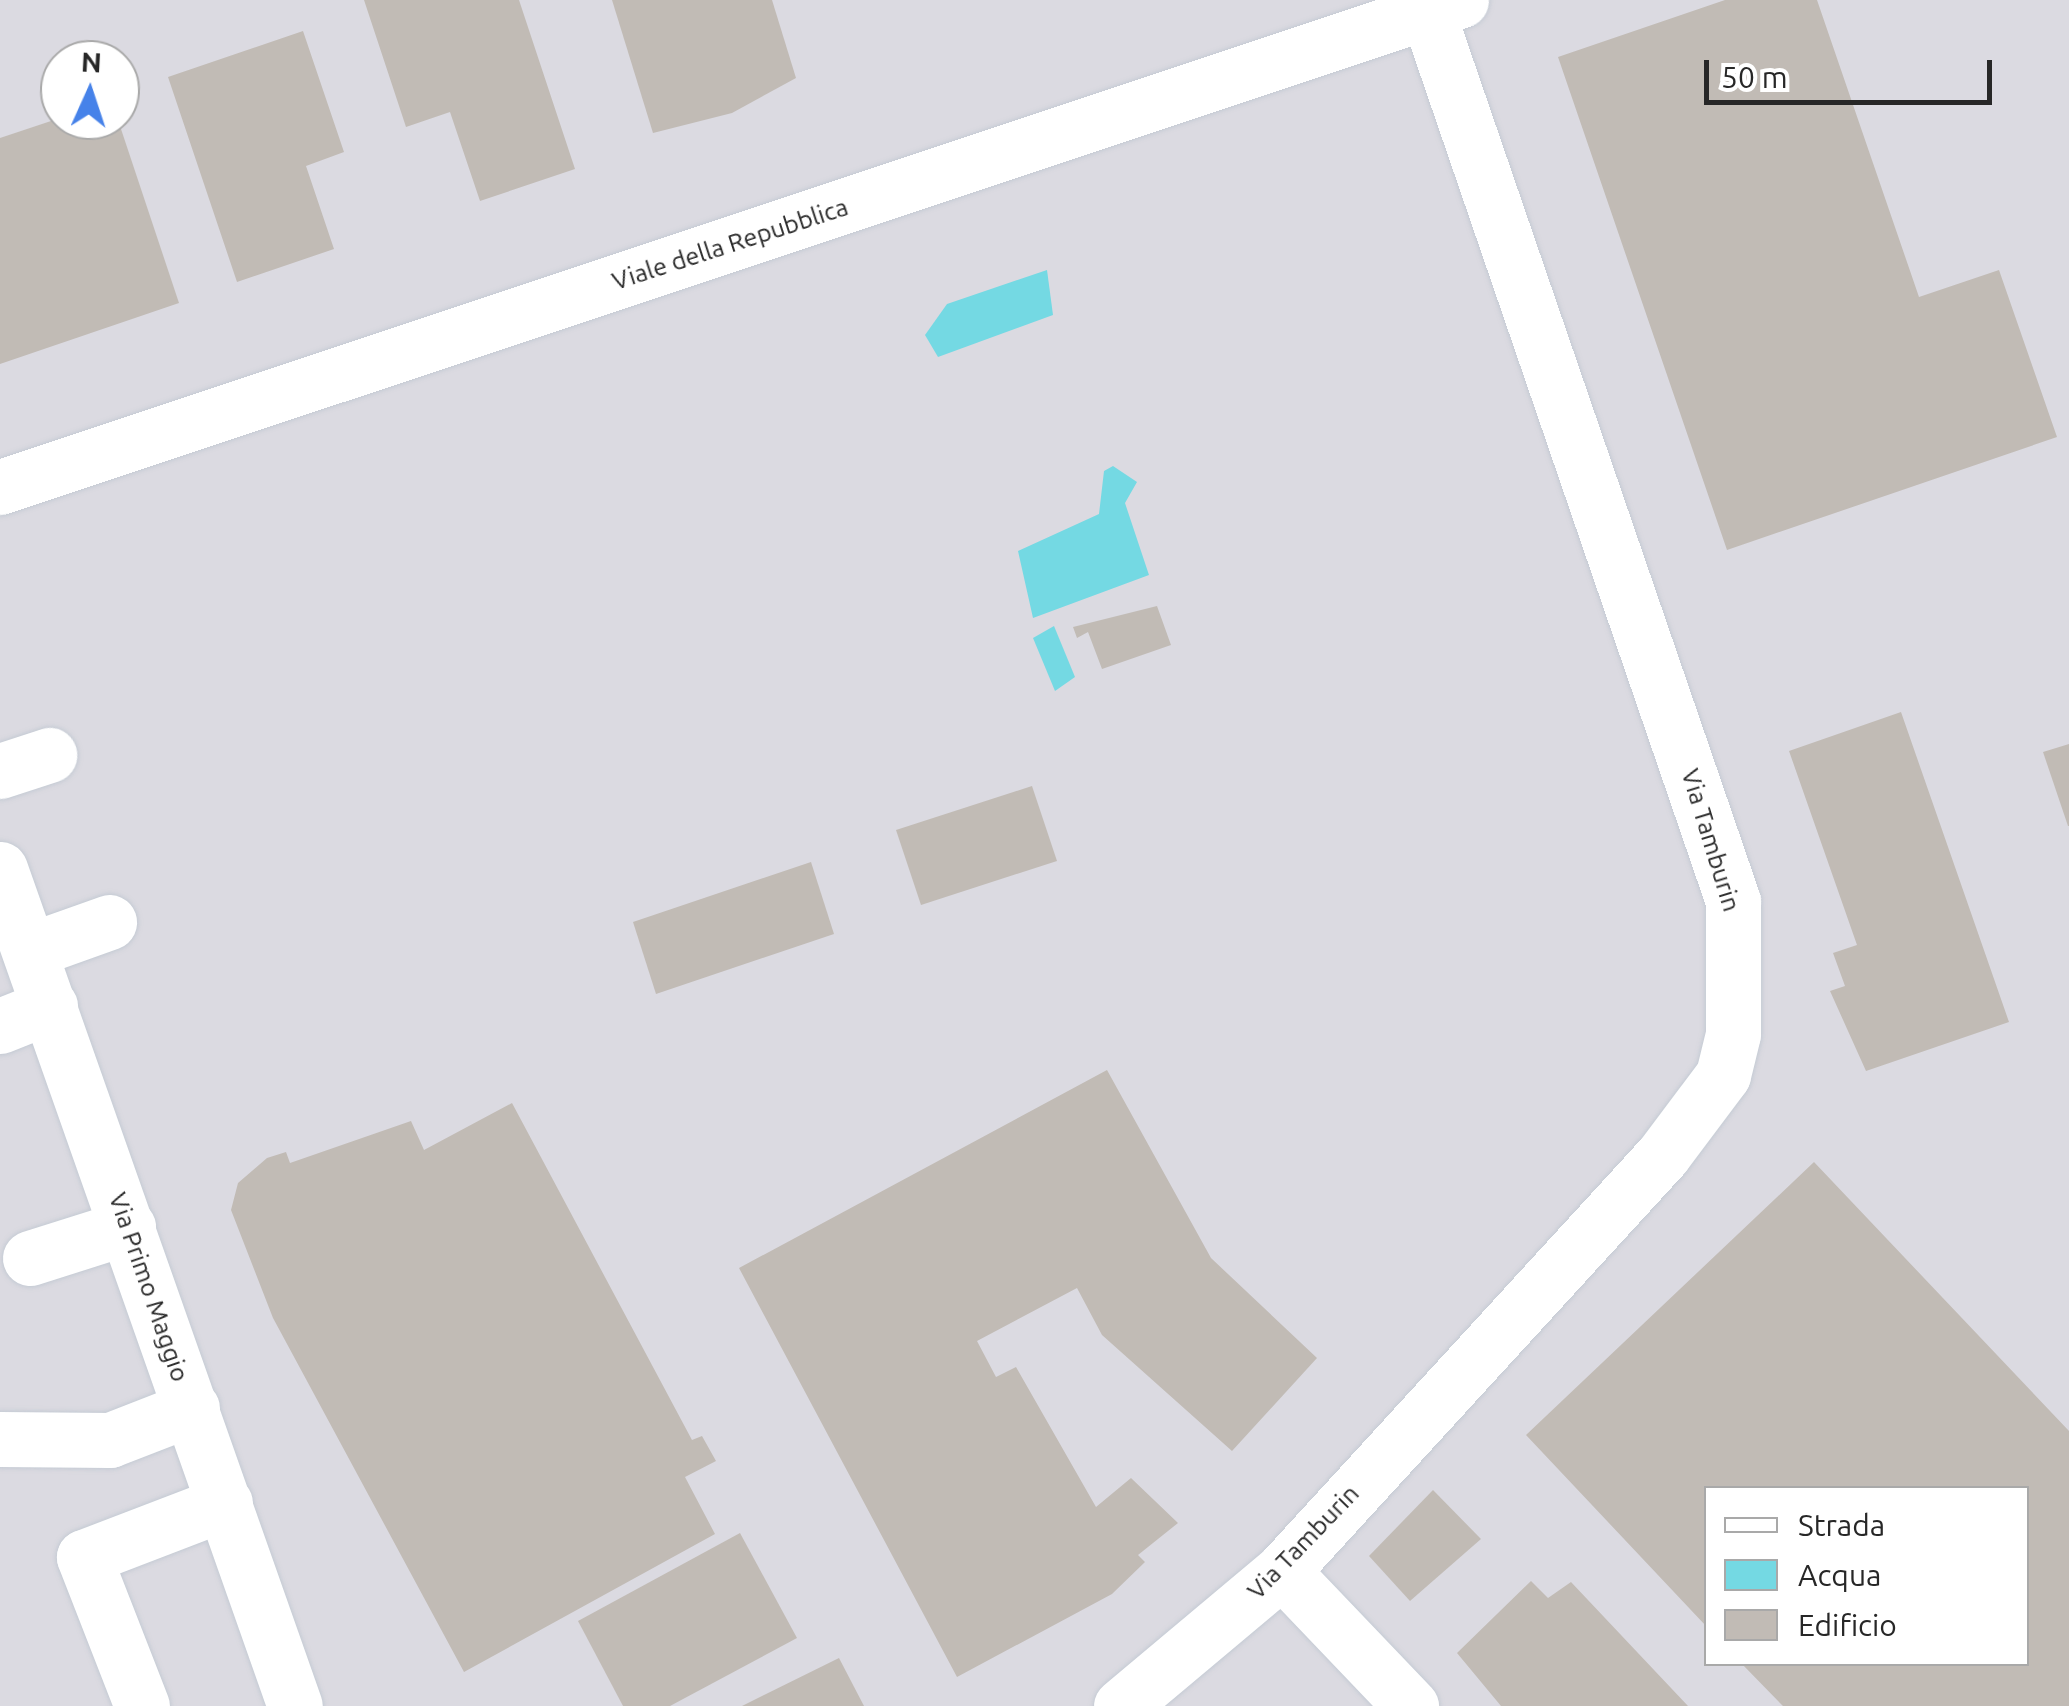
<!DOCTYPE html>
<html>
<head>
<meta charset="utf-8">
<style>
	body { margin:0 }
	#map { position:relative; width:2069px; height:1706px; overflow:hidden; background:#e9dfda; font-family:Ubuntu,sans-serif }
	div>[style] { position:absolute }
	.industrial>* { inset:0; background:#dbdae1 }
	.water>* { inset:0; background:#74d9e3 }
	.building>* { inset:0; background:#c1bbb5 }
	.roads { filter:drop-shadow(0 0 2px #c5cbd4) drop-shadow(0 0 2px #c5cbd4) }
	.minor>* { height:55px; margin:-27.5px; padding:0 27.5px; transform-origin:27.5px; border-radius:27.5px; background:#fff }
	span { translate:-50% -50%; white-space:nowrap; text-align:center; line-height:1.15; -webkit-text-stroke:8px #fff; paint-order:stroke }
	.street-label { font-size:25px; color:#272727 }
	.legend { position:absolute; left:1704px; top:1486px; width:325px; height:180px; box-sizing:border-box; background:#fff; border:2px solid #a9a9a9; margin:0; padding:12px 18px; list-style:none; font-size:30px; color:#272727 }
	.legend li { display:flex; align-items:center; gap:20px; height:50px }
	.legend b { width:50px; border:2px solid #a9a9a9 }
	.north { position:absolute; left:40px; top:40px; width:100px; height:100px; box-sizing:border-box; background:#fff; border:2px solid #a9a9a9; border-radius:50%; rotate:3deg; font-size:28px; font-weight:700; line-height:40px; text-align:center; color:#272727 }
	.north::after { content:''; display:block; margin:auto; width:35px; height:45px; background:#4682e9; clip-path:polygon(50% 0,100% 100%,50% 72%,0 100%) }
	.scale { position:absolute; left:1704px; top:60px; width:288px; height:45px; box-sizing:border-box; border:5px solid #272727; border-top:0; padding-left:12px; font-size:30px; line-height:35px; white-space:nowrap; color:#272727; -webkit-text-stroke:8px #fff; paint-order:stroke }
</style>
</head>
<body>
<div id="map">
	<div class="industrial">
		<div style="clip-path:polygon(evenodd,0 0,2069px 0,2069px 1706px,0 1706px,0 0,60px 60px,120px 60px,120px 120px,60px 120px,60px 60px,0 0,1706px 1488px,2026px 1488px,2026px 1664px,1706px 1664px,1706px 1488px)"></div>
	</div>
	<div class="water">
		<div style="clip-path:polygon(1047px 270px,1053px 315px,938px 357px,925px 335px,947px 304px)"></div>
		<div style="clip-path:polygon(1113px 466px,1137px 482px,1125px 503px,1149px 575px,1033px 618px,1018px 551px,1099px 514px,1104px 471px)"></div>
		<div style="clip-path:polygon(1054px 626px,1075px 677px,1055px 691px,1033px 638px)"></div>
	</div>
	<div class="building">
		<div style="clip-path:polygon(364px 0,519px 0,575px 169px,480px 201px,450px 112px,406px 127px)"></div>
		<div style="clip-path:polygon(612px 0,772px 0,796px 78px,732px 113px,653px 133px)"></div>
		<div style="clip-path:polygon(1725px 0,1817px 0,1919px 297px,1999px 270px,2057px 437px,1727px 550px,1558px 57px)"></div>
		<div style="clip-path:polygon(303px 31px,344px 152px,306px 166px,334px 249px,237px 282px,168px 77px)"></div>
		<div style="clip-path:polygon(60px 118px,118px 120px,179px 303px,0 364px,0 138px)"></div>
		<div style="clip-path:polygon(1157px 606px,1171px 645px,1102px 669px,1088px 632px,1077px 638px,1073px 627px)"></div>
		<div style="clip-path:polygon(1901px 712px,2009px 1022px,1866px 1071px,1830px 991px,1845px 986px,1833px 953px,1857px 945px,1789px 751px)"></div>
		<div style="clip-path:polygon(2069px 744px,2069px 826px,2068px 826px,2043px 752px)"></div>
		<div style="clip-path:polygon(1032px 786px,1057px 861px,921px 905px,896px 830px)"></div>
		<div style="clip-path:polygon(811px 862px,834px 934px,656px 994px,633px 922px)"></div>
		<div style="clip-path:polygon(1107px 1070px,1211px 1258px,1317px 1358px,1232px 1451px,1102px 1335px,1077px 1288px,977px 1341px,996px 1377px,1016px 1367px,1096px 1507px,1131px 1478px,1178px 1523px,1138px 1555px,1145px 1562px,1112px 1594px,957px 1677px,739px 1268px)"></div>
		<div style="clip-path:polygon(512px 1103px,692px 1440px,702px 1436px,716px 1461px,685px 1477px,715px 1534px,464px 1672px,273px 1318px,231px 1210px,238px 1183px,267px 1158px,286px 1152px,290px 1163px,411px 1121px,424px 1150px)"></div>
		<div style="clip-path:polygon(1814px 1162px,2069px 1431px,2069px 1706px,1783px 1706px,1742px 1664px,2026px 1664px,2026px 1488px,1706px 1488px,1706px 1626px,1526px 1435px)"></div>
		<div style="clip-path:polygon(1433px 1490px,1481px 1539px,1410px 1601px,1369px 1556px)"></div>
		<div style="clip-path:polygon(740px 1533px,797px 1638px,670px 1706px,623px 1706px,578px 1621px)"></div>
		<div style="clip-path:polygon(1531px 1581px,1548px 1598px,1571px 1582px,1688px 1706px,1501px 1706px,1457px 1653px)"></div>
		<div style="clip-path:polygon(839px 1658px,864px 1706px,742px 1706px)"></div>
	</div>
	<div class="roads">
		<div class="minor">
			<div style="left:0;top:487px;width:1540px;rotate:-18.43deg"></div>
			<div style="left:0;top:771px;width:52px;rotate:-18.1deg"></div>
			<div style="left:0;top:869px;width:887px;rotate:70.59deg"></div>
			<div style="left:31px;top:950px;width:83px;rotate:-19.7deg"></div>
			<div style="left:0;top:1026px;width:54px;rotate:-21.8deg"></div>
			<div style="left:30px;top:1258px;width:103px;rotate:-17.6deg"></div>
			<div style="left:0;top:1439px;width:110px;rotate:0.5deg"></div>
			<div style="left:110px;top:1440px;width:88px;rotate:-21.3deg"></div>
			<div style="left:1282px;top:1571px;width:187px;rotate:46.3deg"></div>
			<div style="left:142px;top:1706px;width:160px;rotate:-111.3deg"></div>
			<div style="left:84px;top:1557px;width:151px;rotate:-21deg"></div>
			<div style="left:1121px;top:1706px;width:210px;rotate:-40deg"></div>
			<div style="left:1282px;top:1571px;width:564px;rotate:-47.51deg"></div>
			<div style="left:1663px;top:1155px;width:100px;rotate:-53.1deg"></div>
			<div style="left:1723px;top:1075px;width:42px;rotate:-76.3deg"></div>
			<div style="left:1733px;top:1034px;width:133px;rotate:-90deg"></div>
			<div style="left:1733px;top:901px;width:941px;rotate:-108.97deg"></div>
		</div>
	</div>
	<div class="street-label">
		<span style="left:730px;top:244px;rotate:-18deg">Viale della Repubblica</span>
		<span style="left:1711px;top:840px;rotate:73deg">Via Tamburin</span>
		<span style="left:149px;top:1287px;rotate:71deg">Via Primo Maggio</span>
		<span style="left:1303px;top:1542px;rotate:-46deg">Via Tamburin</span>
	</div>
	<ul class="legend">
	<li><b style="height:12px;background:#fff"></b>Strada</li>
	<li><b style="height:28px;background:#74d9e3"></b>Acqua</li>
	<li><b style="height:28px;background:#c1bbb5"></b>Edificio</li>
	</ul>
	<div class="north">N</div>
	<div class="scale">50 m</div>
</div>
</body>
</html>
